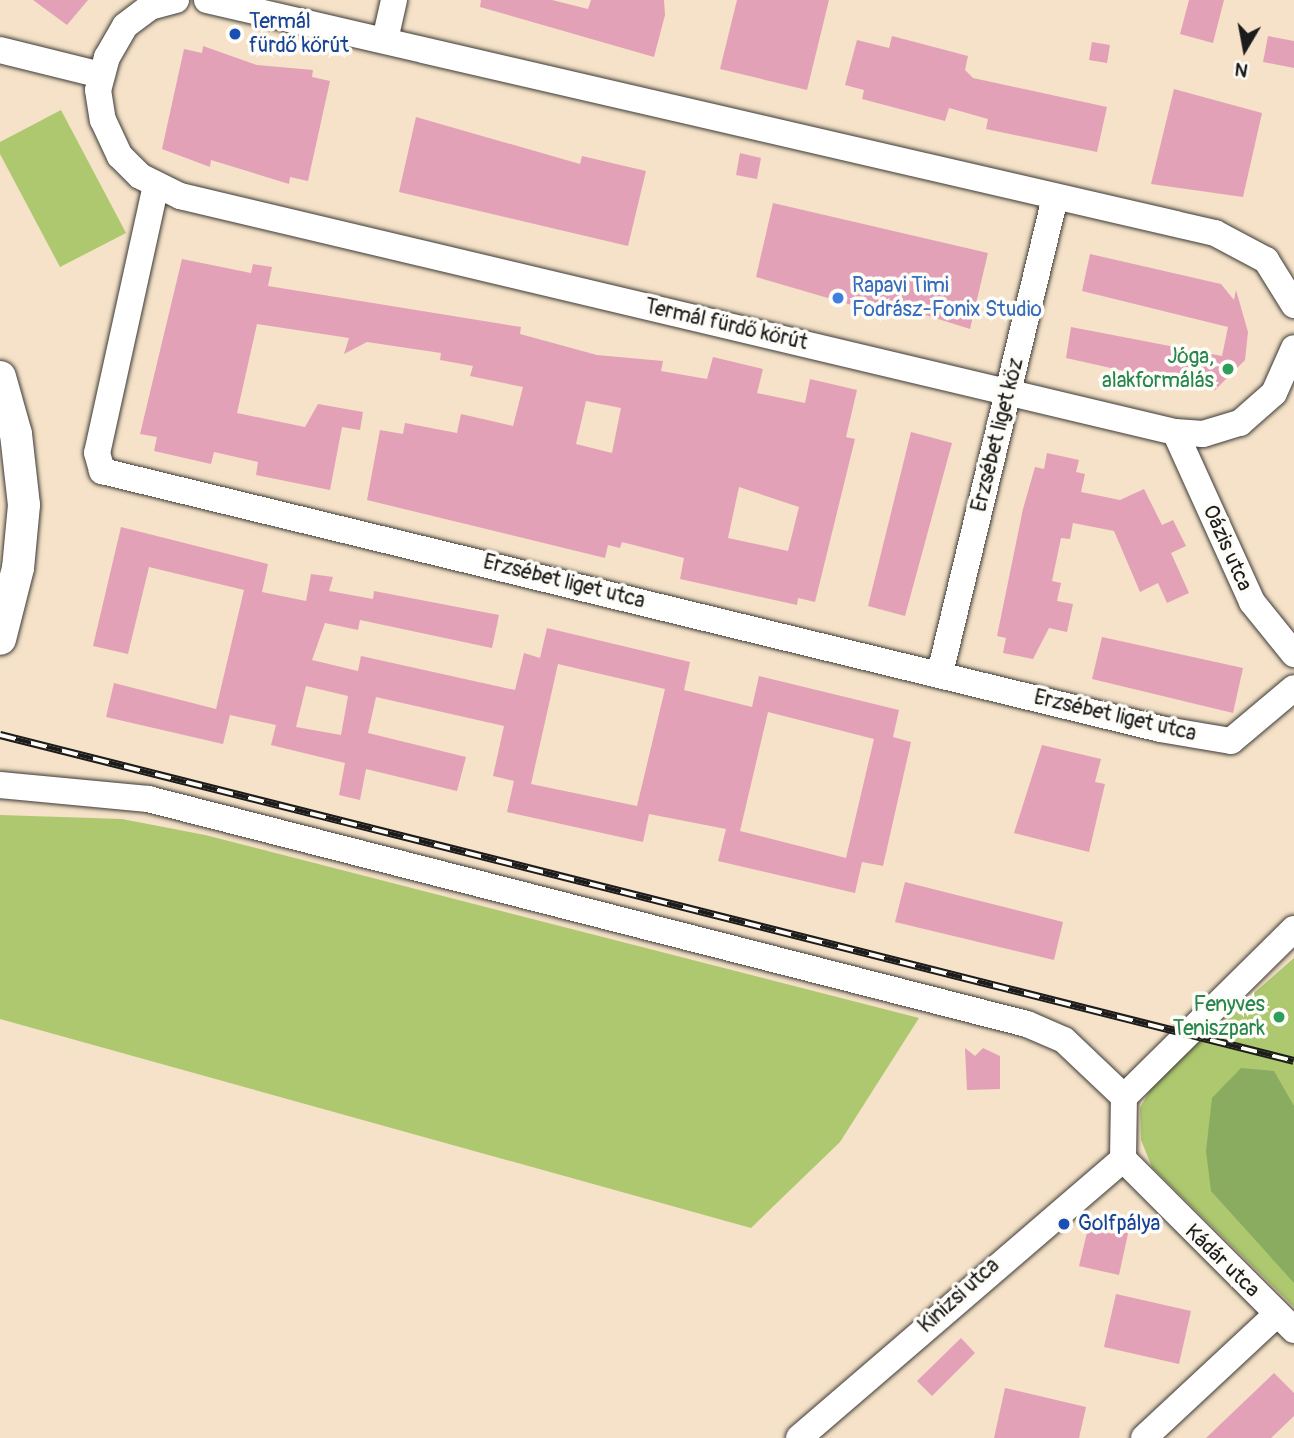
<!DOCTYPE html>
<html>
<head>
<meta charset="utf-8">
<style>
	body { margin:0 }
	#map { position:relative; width:1294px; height:1438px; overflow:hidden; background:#f5e2c8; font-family:Pangolin,sans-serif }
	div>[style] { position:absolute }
	.green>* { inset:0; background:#adc86e }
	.forest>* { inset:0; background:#8aac61 }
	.building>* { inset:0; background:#e3a1b8 }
	.roads { filter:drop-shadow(0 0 2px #3d3a36) drop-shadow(0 0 2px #3d3a36) }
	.minor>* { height:26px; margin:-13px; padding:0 13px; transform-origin:13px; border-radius:13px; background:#fff }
	.tertiary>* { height:32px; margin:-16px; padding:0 16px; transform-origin:16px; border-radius:16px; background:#fff }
	.rail>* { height:8px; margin-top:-4px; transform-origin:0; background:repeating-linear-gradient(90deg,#fdfcf7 0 16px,#1c1c1c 0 32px); box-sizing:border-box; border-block:2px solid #1c1c1c }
	.dots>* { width:19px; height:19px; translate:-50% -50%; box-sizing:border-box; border:4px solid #fdfcf7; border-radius:50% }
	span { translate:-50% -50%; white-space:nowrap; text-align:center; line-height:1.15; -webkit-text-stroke:7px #fdfcf7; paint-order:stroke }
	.transit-label { font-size:21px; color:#164399 }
	.left { translate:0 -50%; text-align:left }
	.shop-label { font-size:21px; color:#366cbe }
	.street-label { font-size:21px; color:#1c1c1c }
	.leisure-label { font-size:21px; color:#27864d }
	.right { translate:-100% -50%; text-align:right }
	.north { position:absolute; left:1210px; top:14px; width:70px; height:70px; -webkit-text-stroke:5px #fdfcf7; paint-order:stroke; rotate:190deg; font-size:19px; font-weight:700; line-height:28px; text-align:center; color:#1c1c1c }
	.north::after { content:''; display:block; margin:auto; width:24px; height:32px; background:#1c1c1c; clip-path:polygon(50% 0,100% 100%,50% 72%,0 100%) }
</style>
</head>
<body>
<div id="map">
	<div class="green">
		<div style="clip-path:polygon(61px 110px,126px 233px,60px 267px,0 154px,0 142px)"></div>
		<div style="clip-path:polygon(0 815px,122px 819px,205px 835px,919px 1018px,840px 1142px,751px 1228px,0 1019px)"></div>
		<div style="clip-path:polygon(1294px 958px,1294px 1307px,1152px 1167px,1141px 1140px,1140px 1108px,1156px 1079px)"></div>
	</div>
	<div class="forest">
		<div style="clip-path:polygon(1241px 1068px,1274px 1071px,1294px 1106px,1294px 1283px,1211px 1191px,1206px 1151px,1212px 1098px)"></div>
	</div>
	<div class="building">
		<div style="clip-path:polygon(33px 0,88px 0,67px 25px)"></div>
		<div style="clip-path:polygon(481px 0,552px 0,588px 9px,591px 0,664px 0,665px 15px,654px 57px,480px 7px)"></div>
		<div style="clip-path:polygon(737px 0,829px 0,807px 90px,720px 69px)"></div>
		<div style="clip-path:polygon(1189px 0,1224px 0,1213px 43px,1180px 34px)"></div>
		<div style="clip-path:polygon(892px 36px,968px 56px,965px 70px,973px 78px,1107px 107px,1097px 152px,986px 129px,988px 119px,949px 108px,945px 121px,862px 99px,864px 90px,845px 85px,857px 40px,889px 48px)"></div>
		<div style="clip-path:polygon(1268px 36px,1294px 41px,1294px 68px,1263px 62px)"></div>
		<div style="clip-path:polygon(1092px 42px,1110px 45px,1107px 63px,1089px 60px)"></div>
		<div style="clip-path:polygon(203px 46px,257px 65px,313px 70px,312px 77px,330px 81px,308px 181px,290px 177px,289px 184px,211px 160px,210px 167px,162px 149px,184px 49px,202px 53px)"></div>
		<div style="clip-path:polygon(1174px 89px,1262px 113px,1243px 197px,1151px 184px)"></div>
		<div style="clip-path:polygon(416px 117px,580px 164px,582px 156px,646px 171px,628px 246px,399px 192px)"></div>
		<div style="clip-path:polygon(740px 153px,761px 158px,757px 179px,736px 175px)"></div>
		<div style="clip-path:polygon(773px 203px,988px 253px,970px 329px,903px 308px,900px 317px,869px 310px,756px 277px)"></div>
		<div style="clip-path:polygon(1090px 254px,1221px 284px,1234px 300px,1236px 290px,1248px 332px,1245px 360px,1214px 391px,1216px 383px,1196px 387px,1066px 358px,1071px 327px,1222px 356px,1228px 327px,1082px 291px)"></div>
		<div style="clip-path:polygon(evenodd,182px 259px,251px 273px,253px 264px,272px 267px,268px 286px,521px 327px,520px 334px,597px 355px,663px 361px,661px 371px,707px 379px,713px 357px,763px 369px,757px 393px,805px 403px,810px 379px,857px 390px,846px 437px,855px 439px,815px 602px,798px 598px,797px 605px,680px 579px,684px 558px,622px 542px,620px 548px,608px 545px,605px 558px,367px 500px,380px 430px,403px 434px,405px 423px,457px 433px,461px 414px,513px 426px,523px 387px,470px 376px,473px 366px,440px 360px,441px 353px,367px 342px,344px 354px,349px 338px,257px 324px,237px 413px,305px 427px,318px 404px,363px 412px,360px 430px,342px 427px,330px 490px,256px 475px,258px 462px,214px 452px,211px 464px,154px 451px,157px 437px,140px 434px,182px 259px,586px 401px,621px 408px,612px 453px,576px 444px,586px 401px,182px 259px,739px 487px,799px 507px,788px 551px,728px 538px,739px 487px)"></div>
		<div style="clip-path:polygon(911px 432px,952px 443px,905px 616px,868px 606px)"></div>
		<div style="clip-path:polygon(1047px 453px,1079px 460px,1076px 472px,1085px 474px,1081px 492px,1120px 500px,1144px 489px,1162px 525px,1173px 520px,1186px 546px,1171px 553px,1189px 593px,1167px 603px,1158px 583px,1140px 592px,1114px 531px,1073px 523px,1070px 539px,1061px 538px,1052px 581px,1061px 583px,1057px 601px,1073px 604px,1067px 632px,1049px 628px,1033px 659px,1003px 653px,1006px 638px,997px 636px,1023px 509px,1035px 467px,1044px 469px)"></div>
		<div style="clip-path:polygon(evenodd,121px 527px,268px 564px,262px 592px,306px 601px,311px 574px,333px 577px,329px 591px,373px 599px,374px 591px,499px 615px,492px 648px,360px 620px,358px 630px,325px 623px,312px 660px,358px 671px,361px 656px,515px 690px,524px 653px,540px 658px,547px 628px,690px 662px,684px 690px,752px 707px,759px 676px,899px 710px,893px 737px,911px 742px,883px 866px,862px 862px,855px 893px,718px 861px,726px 829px,649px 814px,643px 842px,507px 812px,514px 781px,493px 776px,504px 726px,376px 697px,368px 733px,466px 757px,457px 791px,366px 769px,360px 800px,339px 795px,345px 763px,271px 745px,276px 725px,230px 715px,223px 744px,106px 717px,114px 683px,216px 709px,244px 590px,149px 567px,128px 654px,93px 646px,121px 527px,558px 664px,665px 689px,637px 806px,531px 784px,558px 664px,121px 527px,306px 686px,348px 696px,341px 735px,296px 727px,306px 686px,121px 527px,768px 712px,874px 739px,846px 858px,740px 831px,768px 712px)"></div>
		<div style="clip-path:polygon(1102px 637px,1243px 668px,1233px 713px,1092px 679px)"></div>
		<div style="clip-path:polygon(1042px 745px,1101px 759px,1095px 782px,1105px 784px,1089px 852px,1014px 833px)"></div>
		<div style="clip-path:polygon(905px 882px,1063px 922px,1054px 960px,895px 922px)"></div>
		<div style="clip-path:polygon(965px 1048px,975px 1056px,983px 1048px,1000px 1056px,1000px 1089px,967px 1090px)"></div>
		<div style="clip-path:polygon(1090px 1220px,1129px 1229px,1119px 1275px,1079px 1266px)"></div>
		<div style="clip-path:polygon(1116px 1294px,1191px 1311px,1179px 1364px,1104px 1347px)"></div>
		<div style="clip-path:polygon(961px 1338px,975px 1353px,932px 1396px,917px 1381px)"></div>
		<div style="clip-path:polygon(1274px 1373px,1294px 1393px,1294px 1416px,1271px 1438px,1206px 1438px)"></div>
		<div style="clip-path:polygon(1005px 1388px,1086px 1407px,1079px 1438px,994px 1438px)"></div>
	</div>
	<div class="roads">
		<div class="minor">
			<div style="left:176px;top:0;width:27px;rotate:165deg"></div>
			<div style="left:150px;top:7px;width:31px;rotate:143deg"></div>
			<div style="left:125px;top:26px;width:36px;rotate:120deg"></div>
			<div style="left:107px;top:57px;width:34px;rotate:105deg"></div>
			<div style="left:98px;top:90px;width:30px;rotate:81deg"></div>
			<div style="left:103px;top:120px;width:40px;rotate:65deg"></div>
			<div style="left:120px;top:156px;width:28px;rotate:45deg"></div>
			<div style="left:140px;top:176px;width:45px;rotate:26.6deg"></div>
			<div style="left:180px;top:196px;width:1023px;rotate:13.34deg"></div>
			<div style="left:1175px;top:432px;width:28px;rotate:4deg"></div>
			<div style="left:1203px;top:434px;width:39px;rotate:-17deg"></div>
			<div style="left:1240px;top:423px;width:45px;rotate:-41.4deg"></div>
			<div style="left:1274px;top:393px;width:49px;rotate:-66deg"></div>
			<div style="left:207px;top:0;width:1035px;rotate:13.02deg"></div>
			<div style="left:1215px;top:233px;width:58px;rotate:27.9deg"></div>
			<div style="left:1266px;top:260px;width:53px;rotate:58.1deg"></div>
			<div style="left:385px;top:40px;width:41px;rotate:-77.3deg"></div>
			<div style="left:0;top:50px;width:104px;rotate:13.9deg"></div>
			<div style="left:156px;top:185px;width:274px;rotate:102.4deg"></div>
			<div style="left:97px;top:453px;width:19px;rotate:74deg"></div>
			<div style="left:102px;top:471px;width:1089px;rotate:13.7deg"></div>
			<div style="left:1160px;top:729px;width:72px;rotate:9.6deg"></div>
			<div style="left:1231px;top:741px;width:82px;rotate:-40.1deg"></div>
			<div style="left:1175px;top:432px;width:187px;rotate:65.6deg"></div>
			<div style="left:1252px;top:602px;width:67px;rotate:51.1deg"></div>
			<div style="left:940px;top:673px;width:490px;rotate:-76.4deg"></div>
			<div style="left:0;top:785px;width:149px;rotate:5.4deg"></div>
			<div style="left:148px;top:799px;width:907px;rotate:14.36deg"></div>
			<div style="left:1027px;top:1024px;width:40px;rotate:23.4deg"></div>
			<div style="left:1064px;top:1040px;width:83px;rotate:43.5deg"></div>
			<div style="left:1123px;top:1159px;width:62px;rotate:-89.1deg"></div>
			<div style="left:1124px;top:1097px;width:239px;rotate:-44.7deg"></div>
			<div style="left:1123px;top:1159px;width:242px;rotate:45deg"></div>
			<div style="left:799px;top:1438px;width:428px;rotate:-40.7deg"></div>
			<div style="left:1144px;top:1438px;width:182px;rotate:-43deg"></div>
		</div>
		<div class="tertiary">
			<div style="left:0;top:377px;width:59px;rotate:74.3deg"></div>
			<div style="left:16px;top:434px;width:71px;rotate:83.6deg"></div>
			<div style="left:24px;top:505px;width:63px;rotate:95.4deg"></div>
			<div style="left:18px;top:568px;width:73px;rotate:104.2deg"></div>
		</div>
	</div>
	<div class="rail">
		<div style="left:0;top:735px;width:1334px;rotate:14.14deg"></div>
	</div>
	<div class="dots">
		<div style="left:235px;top:34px;background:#1a4fb4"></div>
		<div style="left:838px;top:298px;background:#3f7fe0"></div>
		<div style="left:1228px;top:369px;background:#2e9e5b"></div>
		<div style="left:1279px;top:1017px;background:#2e9e5b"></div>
		<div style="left:1064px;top:1224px;background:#1a4fb4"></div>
	</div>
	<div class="transit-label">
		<span class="left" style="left:249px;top:34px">Termál<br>fürdő körút</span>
		<span class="left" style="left:1078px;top:1224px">Golfpálya</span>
	</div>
	<div class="shop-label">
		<span class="left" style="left:852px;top:298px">Rapavi Timi<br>Fodrász-Fonix Studio</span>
	</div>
	<div class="street-label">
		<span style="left:726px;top:325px;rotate:13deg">Termál fürdő körút</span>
		<span style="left:998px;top:435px;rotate:-76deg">Erzsébet liget köz</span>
		<span style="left:1227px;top:548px;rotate:66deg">Oázis utca</span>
		<span style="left:564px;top:582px;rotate:14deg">Erzsébet liget utca</span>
		<span style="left:1115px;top:716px;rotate:13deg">Erzsébet liget utca</span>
		<span style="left:1222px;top:1261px;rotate:44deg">Kádár utca</span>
		<span style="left:959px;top:1296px;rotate:-42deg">Kinizsi utca</span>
	</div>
	<div class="leisure-label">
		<span class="right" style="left:1214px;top:369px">Jóga,<br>alakformálás</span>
		<span class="right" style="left:1265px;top:1017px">Fenyves<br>Teniszpark</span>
	</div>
	<div class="north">N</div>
</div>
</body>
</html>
